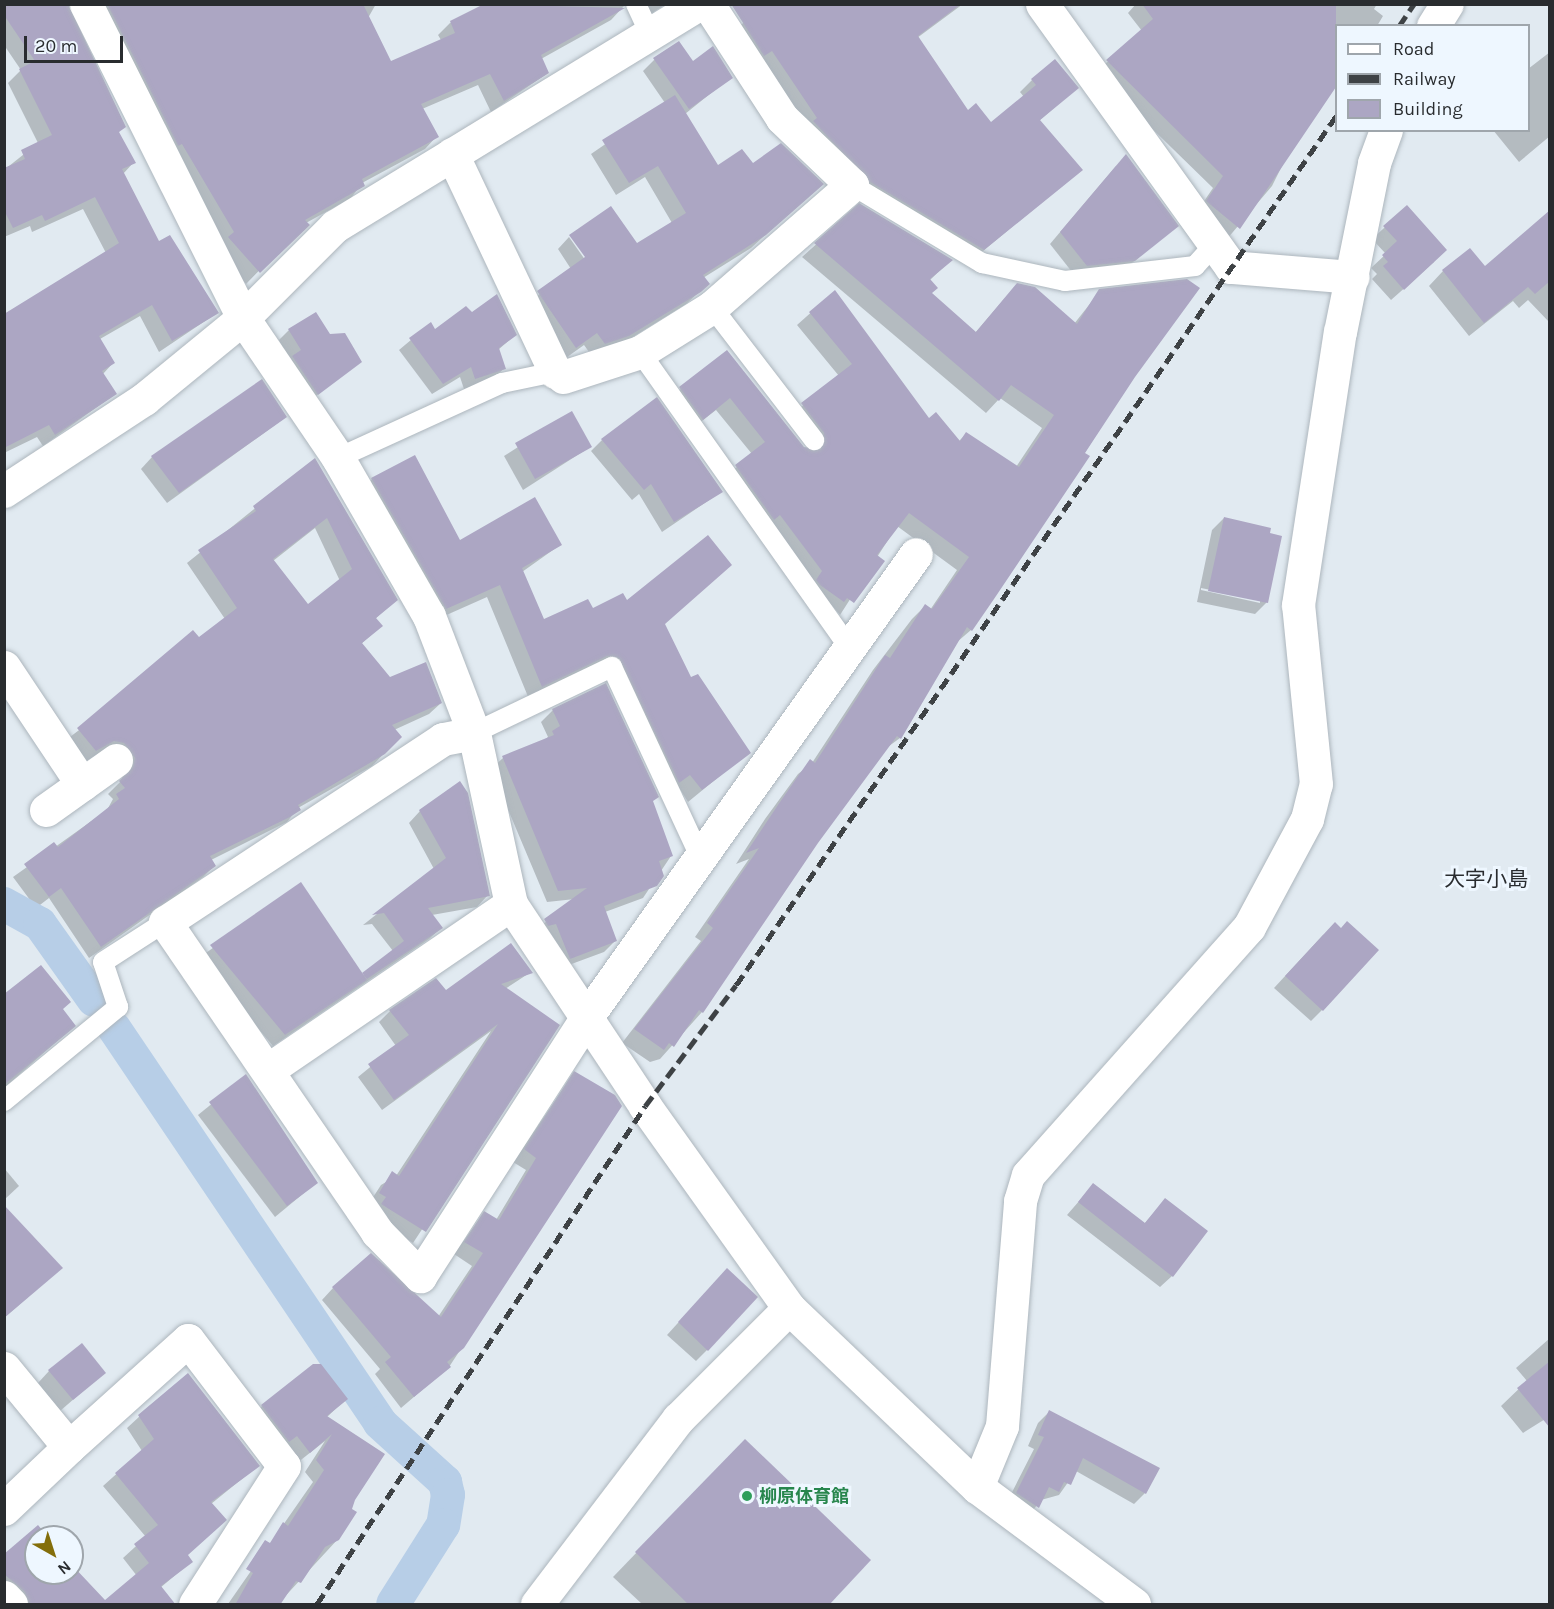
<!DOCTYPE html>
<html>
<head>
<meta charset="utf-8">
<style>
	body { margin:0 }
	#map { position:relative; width:1554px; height:1609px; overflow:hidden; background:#e1eaf1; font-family:Karla,"Noto Sans JP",sans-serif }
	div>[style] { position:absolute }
	.shadow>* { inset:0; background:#0003 }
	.canal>* { height:34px; margin:-17px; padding:0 17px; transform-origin:17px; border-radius:17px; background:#b7cee7 }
	.building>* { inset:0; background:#aca6c3 }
	.roads { filter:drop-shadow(0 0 2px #adb6bd) drop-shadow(0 0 2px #adb6bd) }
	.lane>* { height:20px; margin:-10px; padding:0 10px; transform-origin:10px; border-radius:10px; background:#fff }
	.street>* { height:33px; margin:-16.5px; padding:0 16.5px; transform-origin:16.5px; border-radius:16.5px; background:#fff }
	.rail>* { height:4.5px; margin-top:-2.25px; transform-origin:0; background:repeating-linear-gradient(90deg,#3e4245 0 12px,transparent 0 18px) }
	.dots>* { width:16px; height:16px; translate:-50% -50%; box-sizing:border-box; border:3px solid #eef7ff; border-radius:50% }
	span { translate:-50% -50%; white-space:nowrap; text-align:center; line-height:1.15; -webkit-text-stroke:6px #eef7ff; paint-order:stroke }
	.leisure-label { font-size:18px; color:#27864d; font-weight:700 }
	.left { translate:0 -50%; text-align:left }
	.quarter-label { font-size:21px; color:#292c2f }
	.frame { position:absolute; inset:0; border:6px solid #292c2f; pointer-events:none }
	.legend { position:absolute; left:1335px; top:24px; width:195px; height:108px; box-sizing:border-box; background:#eef7ff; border:2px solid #9fa6ac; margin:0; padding:8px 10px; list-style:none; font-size:18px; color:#292c2f }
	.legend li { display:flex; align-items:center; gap:12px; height:30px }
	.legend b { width:30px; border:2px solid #9fa6ac }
	.north { position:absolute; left:24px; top:1525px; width:60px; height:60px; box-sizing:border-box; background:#eef7ff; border:2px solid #9fa6ac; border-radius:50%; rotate:141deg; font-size:16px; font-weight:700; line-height:24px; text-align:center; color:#292c2f }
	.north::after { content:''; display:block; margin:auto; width:21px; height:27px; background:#836e0b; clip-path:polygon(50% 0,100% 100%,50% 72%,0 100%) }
	.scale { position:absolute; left:24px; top:36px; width:99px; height:27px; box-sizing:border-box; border:3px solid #292c2f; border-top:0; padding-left:8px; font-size:18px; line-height:21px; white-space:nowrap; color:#292c2f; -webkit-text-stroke:4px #eef7ff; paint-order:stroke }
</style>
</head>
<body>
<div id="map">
	<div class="shadow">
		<div style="clip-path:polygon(4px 4px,118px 133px,134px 162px,123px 174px,158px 243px,217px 313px,159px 352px,140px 316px,100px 339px,113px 363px,103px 374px,115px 394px,43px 446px,37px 437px,4px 453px,4px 315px,106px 253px,83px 209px,32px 232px,30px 226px,4px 237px,4px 170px,38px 143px,8px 83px,21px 70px,4px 45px)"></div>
		<div style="clip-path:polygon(86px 4px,376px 4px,368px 18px,391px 63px,441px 40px,438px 35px,450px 23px,488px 4px,666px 4px,641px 20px,636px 7px,624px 6px,611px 20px,541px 59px,548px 73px,491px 112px,478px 85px,422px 109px,437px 136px,425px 149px,362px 183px,351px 198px,306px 223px,246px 284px,216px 251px)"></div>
		<div style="clip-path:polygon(747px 4px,963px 4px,917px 38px,968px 112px,991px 124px,1024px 97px,1020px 92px,1032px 80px,1077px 88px,1039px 121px,1081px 170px,971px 261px,858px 194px,730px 34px,754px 14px)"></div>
		<div style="clip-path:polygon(1136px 4px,1377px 4px,1374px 9px,1383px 16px,1377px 26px,1336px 26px,1336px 86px,1290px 150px,1272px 186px,1227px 239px,1196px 213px,1213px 188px,1095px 73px,1142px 31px,1128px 13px)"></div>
		<div style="clip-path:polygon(1550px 52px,1550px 136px,1519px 162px,1493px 130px,1528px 130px,1528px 69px)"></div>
		<div style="clip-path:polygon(654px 60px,693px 63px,731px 77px,685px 114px,718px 167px,752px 165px,822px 184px,751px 248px,703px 278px,708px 284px,686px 304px,615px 348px,592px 356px,584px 345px,563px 360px,526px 305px,571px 269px,558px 249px,569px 237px,588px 264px,637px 245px,672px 223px,645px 177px,616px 195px,591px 154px,665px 103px,643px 71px)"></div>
		<div style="clip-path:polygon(1116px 166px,1177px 226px,1122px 271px,1076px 277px,1050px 244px)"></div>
		<div style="clip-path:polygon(860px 205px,951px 260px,930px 280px,930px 293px,975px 333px,1005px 298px,1074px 324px,1100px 291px,1134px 376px,971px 630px,957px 642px,900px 738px,885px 749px,816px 842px,702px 1012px,660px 1059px,650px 1062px,622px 1043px,701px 941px,695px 937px,749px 859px,736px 864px,765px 819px,798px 774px,812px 763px,873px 670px,912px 619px,925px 606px,930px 610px,957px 570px,897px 526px,840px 615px,723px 479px,752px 454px,716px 410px,689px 431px,667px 400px,727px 352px,804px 449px,811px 450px,789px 417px,839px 376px,797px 325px,834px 292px,929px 420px,959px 441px,966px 434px,1016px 467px,1042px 428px,1000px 398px,986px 413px,802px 257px)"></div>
		<div style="clip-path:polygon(1407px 207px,1434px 262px,1391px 300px,1372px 279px,1377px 274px,1371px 268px,1386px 254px,1372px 239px)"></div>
		<div style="clip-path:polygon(1550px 212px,1550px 323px,1528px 300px,1519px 308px,1513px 301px,1469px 336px,1429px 286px,1443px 271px,1485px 268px)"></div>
		<div style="clip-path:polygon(472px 314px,515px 335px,498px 350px,504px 368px,493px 380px,464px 389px,460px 377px,432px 394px,399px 350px,430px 324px,435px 331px)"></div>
		<div style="clip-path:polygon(289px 330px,329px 336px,360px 361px,307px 403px,279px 340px)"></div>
		<div style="clip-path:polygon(571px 413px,590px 447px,523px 490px,504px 456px)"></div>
		<div style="clip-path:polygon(286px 417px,167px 503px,141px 469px,152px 457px)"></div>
		<div style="clip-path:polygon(602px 440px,721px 492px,662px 532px,639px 494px,632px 500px,591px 451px)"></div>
		<div style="clip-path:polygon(evenodd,315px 460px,396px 600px,375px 619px,381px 626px,361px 644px,390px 679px,441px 703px,429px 714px,394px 730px,400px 737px,372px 766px,298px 808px,287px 822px,211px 860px,214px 866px,203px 877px,89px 958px,49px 898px,36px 908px,13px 877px,107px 810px,113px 799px,108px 794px,122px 780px,123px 770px,101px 753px,84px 762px,66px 740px,225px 619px,187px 563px,315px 460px,315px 528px,340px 581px,308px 606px,273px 561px,315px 528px)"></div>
		<div style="clip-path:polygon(372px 479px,459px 542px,560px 545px,522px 572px,543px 621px,627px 603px,663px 625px,691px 679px,749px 752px,688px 802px,606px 670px,529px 699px,487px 597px,433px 621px,359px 492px)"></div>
		<div style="clip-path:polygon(evenodd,1224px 518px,1267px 602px,1255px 614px,1197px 602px,1212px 530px,1224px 518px,1201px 588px,1260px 600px,1260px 603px,1201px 590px,1201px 588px)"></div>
		<div style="clip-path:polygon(606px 685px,671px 856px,643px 898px,605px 912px,615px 941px,604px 952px,558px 969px,533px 932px,575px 899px,547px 902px,491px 769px,503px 758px,543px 741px,548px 737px,541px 722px,553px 710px)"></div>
		<div style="clip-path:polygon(420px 811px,488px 895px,477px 907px,432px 915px,441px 928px,429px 939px,273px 1046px,199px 958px,301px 884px,362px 976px,393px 951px,372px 924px,363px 925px,434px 869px,409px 823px)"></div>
		<div style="clip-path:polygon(1341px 929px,1322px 1010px,1311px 1021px,1274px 988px,1323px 935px)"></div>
		<div style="clip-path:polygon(531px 972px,505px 989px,557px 1025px,413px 1243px,375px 1219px,368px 1205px,381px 1185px,396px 1176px,491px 1031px,382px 1110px,358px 1077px,396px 1046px,379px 1022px,390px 1011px,446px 992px)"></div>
		<div style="clip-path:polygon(4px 996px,61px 1010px,74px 1026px,4px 1088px)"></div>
		<div style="clip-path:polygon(575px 1072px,621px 1106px,449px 1367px,401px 1408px,375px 1374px,380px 1369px,322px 1300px,333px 1288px,438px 1317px,472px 1266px,454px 1254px,484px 1213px,496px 1220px,526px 1170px,513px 1162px)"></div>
		<div style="clip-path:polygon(246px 1076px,316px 1183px,275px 1217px,198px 1115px)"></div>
		<div style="clip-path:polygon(4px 1168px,19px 1186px,4px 1200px)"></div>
		<div style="clip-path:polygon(1093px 1185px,1144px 1224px,1165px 1200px,1172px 1276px,1160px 1287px,1067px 1215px)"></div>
		<div style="clip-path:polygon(4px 1207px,61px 1268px,4px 1318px)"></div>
		<div style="clip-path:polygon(716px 1281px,707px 1350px,696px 1361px,667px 1335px)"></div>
		<div style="clip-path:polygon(1550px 1338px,1550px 1416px,1523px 1433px,1501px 1406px,1527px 1381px,1516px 1368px)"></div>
		<div style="clip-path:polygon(49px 1371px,104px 1373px,60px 1411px,38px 1383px)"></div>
		<div style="clip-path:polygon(346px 1399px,326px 1418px,383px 1455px,354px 1500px,338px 1539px,278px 1604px,228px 1604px,313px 1482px,305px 1472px,325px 1441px,297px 1463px,251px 1418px,262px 1406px)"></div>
		<div style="clip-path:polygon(1049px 1412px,1145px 1493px,1134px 1504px,1076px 1471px,1059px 1495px,1041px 1500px,1026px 1519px,1006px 1504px,1034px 1449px,1028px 1446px,1038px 1423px)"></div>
		<div style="clip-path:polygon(140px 1416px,258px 1466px,211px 1504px,186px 1556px,191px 1562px,160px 1588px,168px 1604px,13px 1604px,4px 1597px,4px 1559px,38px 1528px,47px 1537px,36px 1537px,36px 1573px,72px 1573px,72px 1566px,105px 1602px,137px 1576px,123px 1558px,146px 1537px,103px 1486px,142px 1451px,127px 1428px)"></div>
		<div style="clip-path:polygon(722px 1464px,827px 1604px,642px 1604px,613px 1577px)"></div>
	</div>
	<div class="canal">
		<div style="left:4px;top:904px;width:41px;rotate:29.1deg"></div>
		<div style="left:40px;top:924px;width:93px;rotate:54.6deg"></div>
		<div style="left:114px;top:1028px;width:476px;rotate:56deg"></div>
		<div style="left:380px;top:1423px;width:88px;rotate:42.2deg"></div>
		<div style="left:445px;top:1482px;width:13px;rotate:77deg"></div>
		<div style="left:448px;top:1495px;width:30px;rotate:99deg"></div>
		<div style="left:443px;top:1525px;width:93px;rotate:122.3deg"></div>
	</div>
	<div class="building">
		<div style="clip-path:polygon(4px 4px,68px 4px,126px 127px,119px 132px,136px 163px,122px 169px,159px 241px,170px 235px,219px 313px,172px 341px,152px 305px,99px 336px,115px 363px,102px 371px,117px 394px,55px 435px,49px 425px,4px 448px,4px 314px,119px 243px,95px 197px,45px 221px,42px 215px,13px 228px,4px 210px,4px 168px,25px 159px,21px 150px,52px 135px,19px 69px,35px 61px,4px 15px)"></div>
		<div style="clip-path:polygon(107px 4px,363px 4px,391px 61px,455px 33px,450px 21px,484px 4px,625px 8px,541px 55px,549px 73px,504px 101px,490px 74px,421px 104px,439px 137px,362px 179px,365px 186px,305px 220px,310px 225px,260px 273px,228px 237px,234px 232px,182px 144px,178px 146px)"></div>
		<div style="clip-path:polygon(731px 4px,961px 4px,918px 36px,968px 110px,976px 103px,991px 122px,1036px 85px,1031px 79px,1055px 59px,1079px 88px,1040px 120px,1083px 170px,984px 250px,870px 182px,813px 121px,817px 118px,772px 51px,764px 56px)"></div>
		<div style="clip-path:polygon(1142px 4px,1336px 4px,1336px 87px,1240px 229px,1206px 201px,1223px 176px,1106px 60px,1153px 19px)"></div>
		<div style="clip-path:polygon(679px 41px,693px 61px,713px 46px,733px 78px,689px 109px,653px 58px)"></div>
		<div style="clip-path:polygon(675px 95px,718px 165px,742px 149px,753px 163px,781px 143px,824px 184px,766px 235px,703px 275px,710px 284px,701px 292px,629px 336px,605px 344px,597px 333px,576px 348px,537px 291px,585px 257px,569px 235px,611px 206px,637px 243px,686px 213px,658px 166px,629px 183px,602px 140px)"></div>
		<div style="clip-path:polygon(1126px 154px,1179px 226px,1135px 261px,1087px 266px,1060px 232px)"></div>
		<div style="clip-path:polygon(859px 203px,953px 260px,930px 279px,938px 288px,932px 293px,976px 332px,1017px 283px,1035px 287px,1077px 324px,1099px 289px,1187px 279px,1200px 288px,1135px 377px,1085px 453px,1090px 456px,994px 599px,972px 631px,967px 627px,901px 739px,897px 736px,818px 843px,703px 1013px,699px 1010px,674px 1047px,669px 1043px,664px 1050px,634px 1029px,713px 928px,707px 923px,759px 848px,746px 853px,778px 805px,810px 759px,815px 763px,885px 655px,890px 658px,925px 604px,932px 609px,969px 557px,909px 513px,877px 555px,885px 561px,854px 603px,847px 598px,844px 602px,820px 585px,816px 580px,822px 571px,780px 515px,774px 520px,735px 465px,765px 442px,730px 398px,703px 420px,679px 387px,727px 350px,804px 447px,821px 450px,824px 433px,801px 403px,852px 364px,809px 312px,835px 290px,929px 418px,936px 412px,960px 441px,966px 432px,1019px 467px,1054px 415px,1011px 385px,999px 401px,814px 243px)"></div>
		<div style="clip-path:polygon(1407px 205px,1447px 250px,1404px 290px,1383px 266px,1388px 262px,1382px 255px,1397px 241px,1383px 226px)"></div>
		<div style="clip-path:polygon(1550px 210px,1550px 281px,1535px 294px,1528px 287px,1484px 323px,1442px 270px,1470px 248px,1485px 266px)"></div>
		<div style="clip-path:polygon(497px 294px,517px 335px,499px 348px,506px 369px,475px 379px,471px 367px,443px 384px,409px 338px,431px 322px,435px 329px,466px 306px,472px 312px)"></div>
		<div style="clip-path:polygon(316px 312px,330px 334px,345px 333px,362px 362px,318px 395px,292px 356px,301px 350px,288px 329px)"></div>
		<div style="clip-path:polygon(262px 379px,287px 417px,179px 493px,151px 456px)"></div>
		<div style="clip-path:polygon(657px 397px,723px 492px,674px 522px,651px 484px,644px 490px,601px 439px)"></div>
		<div style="clip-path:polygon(572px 411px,592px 447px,535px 479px,515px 443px)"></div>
		<div style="clip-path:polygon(415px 455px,460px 540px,535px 497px,562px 545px,522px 568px,544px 619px,588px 599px,593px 608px,623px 593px,627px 600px,708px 535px,732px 565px,665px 624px,691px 677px,698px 674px,751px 753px,702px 790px,690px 775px,679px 783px,619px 658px,607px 656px,542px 687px,500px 585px,446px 609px,371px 478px)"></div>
		<div style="clip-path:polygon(evenodd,315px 458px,398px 600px,376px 618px,383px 626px,362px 643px,390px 677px,426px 662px,442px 703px,392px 725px,402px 737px,385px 754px,298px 805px,301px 810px,290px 817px,210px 856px,216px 866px,101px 947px,61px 888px,49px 897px,24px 864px,54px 842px,58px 847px,119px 799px,116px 794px,125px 788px,119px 781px,133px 767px,135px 758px,124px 743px,114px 741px,96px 751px,77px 728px,193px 630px,199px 637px,237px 608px,198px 550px,256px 511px,253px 506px,315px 458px,327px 518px,352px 569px,308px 604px,273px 559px,327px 518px)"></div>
		<div style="clip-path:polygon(1224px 517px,1271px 528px,1270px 533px,1282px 536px,1268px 603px,1208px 591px)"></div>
		<div style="clip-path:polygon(606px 683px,659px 797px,653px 801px,673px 856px,659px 861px,664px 876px,657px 886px,604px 906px,617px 941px,570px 959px,556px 924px,548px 926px,544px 919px,587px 888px,558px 891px,502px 756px,554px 735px,552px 731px,560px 726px,552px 709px)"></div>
		<div style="clip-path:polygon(460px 781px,468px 793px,490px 896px,428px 908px,443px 928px,367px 979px,362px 973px,404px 941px,384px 913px,372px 915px,446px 858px,419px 810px)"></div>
		<div style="clip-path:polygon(301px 882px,367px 980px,285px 1035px,210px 945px)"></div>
		<div style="clip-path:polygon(1347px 921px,1379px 950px,1323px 1011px,1285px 976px,1335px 922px,1341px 928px)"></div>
		<div style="clip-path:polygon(511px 943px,533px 973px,501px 984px,560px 1025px,426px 1232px,381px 1204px,386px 1197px,379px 1193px,392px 1171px,399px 1176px,498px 1024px,394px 1100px,368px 1064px,409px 1035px,389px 1010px,436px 978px,446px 990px)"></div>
		<div style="clip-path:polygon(41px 965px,71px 1002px,63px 1009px,76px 1026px,4px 1085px,4px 994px)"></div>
		<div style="clip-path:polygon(574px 1071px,615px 1095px,622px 1106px,464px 1348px,447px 1362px,451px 1367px,414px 1397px,385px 1362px,391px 1357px,332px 1287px,371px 1253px,441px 1317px,483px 1253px,464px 1242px,484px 1211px,499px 1220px,536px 1158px,524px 1149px)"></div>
		<div style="clip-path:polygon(246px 1074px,318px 1183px,287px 1206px,209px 1102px)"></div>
		<div style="clip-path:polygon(1093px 1183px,1145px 1223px,1165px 1198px,1208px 1231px,1173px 1277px,1078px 1202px)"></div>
		<div style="clip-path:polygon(4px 1205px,63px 1268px,4px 1318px)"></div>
		<div style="clip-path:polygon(727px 1268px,758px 1297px,708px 1351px,678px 1322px)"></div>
		<div style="clip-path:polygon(82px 1343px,106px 1373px,73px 1400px,48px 1370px)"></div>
		<div style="clip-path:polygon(1550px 1361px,1550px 1428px,1517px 1388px)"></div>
		<div style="clip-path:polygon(313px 1364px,321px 1364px,348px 1399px,327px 1416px,385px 1454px,355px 1500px,352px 1509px,357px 1512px,339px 1540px,325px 1547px,301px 1583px,296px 1581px,280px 1605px,235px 1605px,253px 1573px,246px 1569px,265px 1540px,270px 1543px,283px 1522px,288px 1526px,324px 1470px,316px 1460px,332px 1434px,310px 1453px,297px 1436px,289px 1442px,261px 1405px)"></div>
		<div style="clip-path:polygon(188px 1373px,260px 1466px,211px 1502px,227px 1520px,188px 1555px,193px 1562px,161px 1586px,176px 1605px,30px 1605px,24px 1591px,4px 1574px,4px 1554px,38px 1525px,48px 1537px,36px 1537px,36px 1573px,72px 1573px,72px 1565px,105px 1600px,149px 1563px,134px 1544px,158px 1525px,115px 1473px,154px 1439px,138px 1415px)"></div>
		<div style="clip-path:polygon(1049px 1410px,1160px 1468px,1146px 1494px,1083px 1458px,1071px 1485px,1064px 1482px,1059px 1492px,1049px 1487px,1039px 1508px,1016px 1493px,1044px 1437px,1038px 1435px)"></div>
		<div style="clip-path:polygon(745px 1439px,871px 1560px,829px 1605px,689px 1605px,635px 1552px)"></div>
	</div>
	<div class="roads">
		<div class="lane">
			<div style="left:636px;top:4px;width:31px;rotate:65deg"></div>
			<div style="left:852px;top:185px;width:152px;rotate:31deg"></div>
			<div style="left:982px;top:263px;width:85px;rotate:12.2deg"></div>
			<div style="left:1065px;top:281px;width:131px;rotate:-6.6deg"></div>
			<div style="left:1195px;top:266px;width:28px;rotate:-48deg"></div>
			<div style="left:712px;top:307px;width:168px;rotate:52.5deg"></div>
			<div style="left:640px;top:352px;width:362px;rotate:54.7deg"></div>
			<div style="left:338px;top:458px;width:180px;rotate:-24.6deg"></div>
			<div style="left:502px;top:383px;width:54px;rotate:-11.7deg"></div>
			<div style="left:555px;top:372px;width:9px;rotate:32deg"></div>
			<div style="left:474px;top:733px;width:153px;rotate:-25.6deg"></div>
			<div style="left:612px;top:667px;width:212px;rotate:65.1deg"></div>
			<div style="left:4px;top:1101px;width:148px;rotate:-39.5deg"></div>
			<div style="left:118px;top:1007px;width:47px;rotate:-108.4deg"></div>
			<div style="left:103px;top:962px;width:74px;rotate:-32.8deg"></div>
		</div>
		<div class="street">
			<div style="left:86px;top:4px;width:351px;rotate:63.4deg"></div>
			<div style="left:243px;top:318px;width:169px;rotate:55.8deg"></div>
			<div style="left:338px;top:458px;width:182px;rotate:60.1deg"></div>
			<div style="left:429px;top:616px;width:125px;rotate:69deg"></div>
			<div style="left:474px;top:733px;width:175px;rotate:77.8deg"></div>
			<div style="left:511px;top:904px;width:242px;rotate:56.4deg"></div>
			<div style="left:645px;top:1106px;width:248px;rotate:54.5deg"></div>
			<div style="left:789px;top:1308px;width:260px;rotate:43.6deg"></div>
			<div style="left:977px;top:1487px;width:196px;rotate:36.7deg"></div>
			<div style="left:1042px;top:4px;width:324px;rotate:54.3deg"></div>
			<div style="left:1231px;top:267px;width:122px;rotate:4.7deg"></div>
			<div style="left:1433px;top:26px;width:26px;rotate:-58deg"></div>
			<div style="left:452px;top:154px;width:241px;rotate:64.7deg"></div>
			<div style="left:563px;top:377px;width:81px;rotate:-18deg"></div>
			<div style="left:640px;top:352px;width:85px;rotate:-32deg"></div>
			<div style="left:712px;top:307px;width:186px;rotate:-41.1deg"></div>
			<div style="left:852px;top:185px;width:97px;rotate:-136.3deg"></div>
			<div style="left:782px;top:118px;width:136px;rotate:-123deg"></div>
			<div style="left:4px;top:491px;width:168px;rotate:-33.3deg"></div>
			<div style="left:144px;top:399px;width:128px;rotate:-39.3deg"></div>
			<div style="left:243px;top:318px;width:130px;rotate:-45deg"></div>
			<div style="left:335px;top:226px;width:426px;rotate:-31.4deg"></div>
			<div style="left:4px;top:667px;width:141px;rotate:56.3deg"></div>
			<div style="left:474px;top:733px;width:32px;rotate:169deg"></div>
			<div style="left:443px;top:739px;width:333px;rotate:146.6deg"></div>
			<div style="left:165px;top:922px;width:376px;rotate:55.6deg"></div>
			<div style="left:377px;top:1232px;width:62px;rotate:45.7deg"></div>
			<div style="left:420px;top:1276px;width:307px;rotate:-57.2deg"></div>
			<div style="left:586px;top:1018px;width:569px;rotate:-54.58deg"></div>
			<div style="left:46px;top:810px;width:86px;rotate:-35.5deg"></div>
			<div style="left:269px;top:1069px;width:293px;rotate:-34.3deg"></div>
			<div style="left:4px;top:1368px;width:102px;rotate:50.6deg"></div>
			<div style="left:69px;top:1447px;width:90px;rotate:136.4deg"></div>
			<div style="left:69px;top:1447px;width:160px;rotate:-42deg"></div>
			<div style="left:188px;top:1340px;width:158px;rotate:52.7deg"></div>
			<div style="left:284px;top:1466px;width:164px;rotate:122.8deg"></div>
			<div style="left:977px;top:1487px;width:66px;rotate:-67.7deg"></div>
			<div style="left:1002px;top:1426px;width:226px;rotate:-85.4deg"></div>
			<div style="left:1020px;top:1201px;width:27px;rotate:-73deg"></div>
			<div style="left:1028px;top:1175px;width:332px;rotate:-48.3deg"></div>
			<div style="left:1249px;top:927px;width:123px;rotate:-61.8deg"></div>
			<div style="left:1307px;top:819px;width:36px;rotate:-76deg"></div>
			<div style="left:1316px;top:784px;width:180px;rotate:-95.7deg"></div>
			<div style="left:1298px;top:605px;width:276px;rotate:-81.3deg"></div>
			<div style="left:1340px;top:332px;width:172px;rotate:-78.6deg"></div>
			<div style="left:1374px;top:163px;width:35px;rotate:-70deg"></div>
			<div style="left:4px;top:1597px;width:10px;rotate:45deg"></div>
			<div style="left:537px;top:1604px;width:233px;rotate:-52.7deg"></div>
			<div style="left:678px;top:1419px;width:157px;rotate:-45deg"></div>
		</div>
	</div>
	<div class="rail">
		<div style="left:1399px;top:26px;width:27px;rotate:-56deg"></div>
		<div style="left:317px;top:1604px;width:596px;rotate:-56.63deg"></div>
		<div style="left:645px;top:1106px;width:151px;rotate:-53.1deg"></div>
		<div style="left:736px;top:985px;width:1056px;rotate:-55.38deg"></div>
	</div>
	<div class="dots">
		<div style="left:747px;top:1496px;background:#2e9e5b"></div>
	</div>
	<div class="leisure-label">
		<span class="left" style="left:759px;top:1496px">柳原体育館</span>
	</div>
	<div class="quarter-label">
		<span style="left:1486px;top:879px">大字小島</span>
	</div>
	<div class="frame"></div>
	<ul class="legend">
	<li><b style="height:8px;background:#fff"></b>Road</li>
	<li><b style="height:8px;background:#3e4245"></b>Railway</li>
	<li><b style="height:16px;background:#aca6c3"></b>Building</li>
	</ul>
	<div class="north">N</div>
	<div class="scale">20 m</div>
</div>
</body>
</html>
